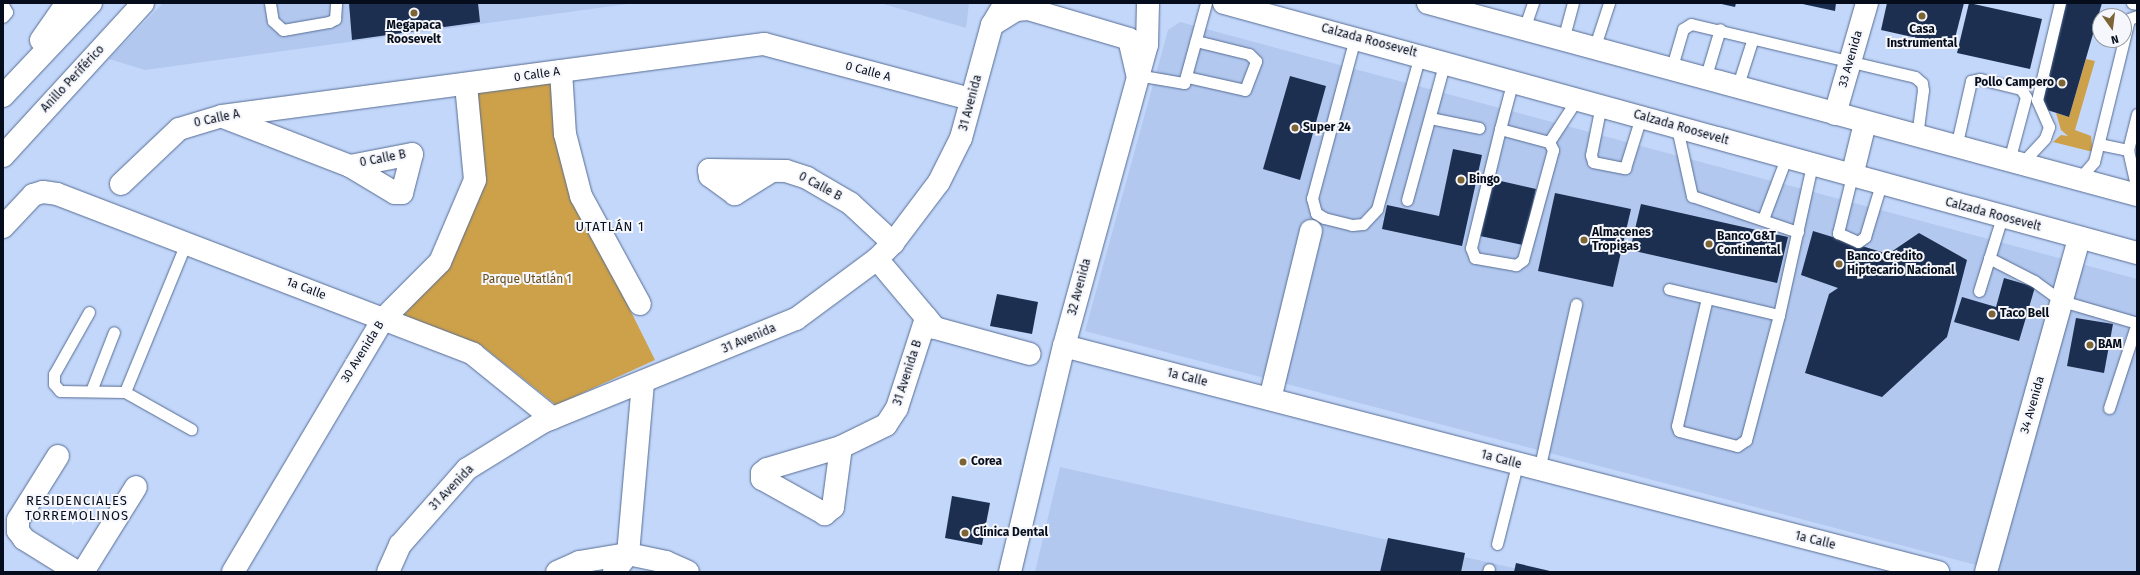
<!DOCTYPE html>
<html>
<head>
<meta charset="utf-8">
<style>
	body { margin:0 }
	#map { position:relative; width:2140px; height:575px; overflow:hidden; background:#c3d7fa; font-family:"Fira Sans",sans-serif }
	div>[style] { position:absolute }
	.built>* { inset:0; background:#b2c8ef }
	.green>* { inset:0; background:#cda14a }
	.building>* { inset:0; background:#1c2f51 }
	.roads { filter:drop-shadow(0 0 1px #566c93) drop-shadow(0 0 1px #566c93) }
	.lane>* { height:11px; margin:-5.5px; padding:0 5.5px; transform-origin:5.5px; border-radius:5.5px; background:#fff }
	.street>* { height:22px; margin:-11px; padding:0 11px; transform-origin:11px; border-radius:11px; background:#fff }
	.secondary>* { height:22px; margin:-11px; padding:0 11px; transform-origin:11px; border-radius:11px; background:#fff }
	.highway>* { height:22px; margin:-11px; padding:0 11px; transform-origin:11px; border-radius:11px; background:#fff }
	.dots>* { width:11px; height:11px; translate:-50% -50%; box-sizing:border-box; border:2px solid #f5f7fc; border-radius:50% }
	span { translate:-50% -50%; white-space:nowrap; text-align:center; line-height:1.15; -webkit-text-stroke:4px #f5f7fc; paint-order:stroke }
	.poi-label { font-size:12px; color:#050c1b; font-weight:700 }
	.right { translate:-100% -50%; text-align:right }
	.left { translate:0 -50%; text-align:left }
	.street-label { font-size:12px; color:#050c1b }
	.park-label { font-size:12px; color:#674c16 }
	.neighbourhood-label { font-size:13px; color:#050c1b; letter-spacing:1px }
	.frame { position:absolute; inset:0; border:4px solid #050c1b; pointer-events:none }
	.north { position:absolute; left:2092px; top:8px; width:40px; height:40px; box-sizing:border-box; background:#f5f7fc; border:1px solid #9599a2; border-radius:50%; rotate:166deg; font-size:11px; font-weight:700; line-height:16px; text-align:center; color:#050c1b }
	.north::after { content:''; display:block; margin:auto; width:14px; height:18px; background:#7d6435; clip-path:polygon(50% 0,100% 100%,50% 72%,0 100%) }
</style>
</head>
<body>
<div id="map">
	<div class="built">
		<div style="clip-path:polygon(163px 3px,635px 3px,145px 70px,109px 59px)"></div>
		<div style="clip-path:polygon(880px 3px,969px 3px,966px 28px)"></div>
		<div style="clip-path:polygon(1180px 22px,2137px 279px,2137px 572px,2003px 572px,1085px 331px,1168px 30px)"></div>
		<div style="clip-path:polygon(1060px 467px,1532px 572px,1035px 572px)"></div>
	</div>
	<div class="green">
		<div style="clip-path:polygon(2086px 59px,2095px 61px,2075px 130px,2091px 136px,2093px 152px,2053px 142px,2061px 135px,2068px 136px,2061px 130px,2056px 113px,2069px 117px)"></div>
		<div style="clip-path:polygon(566px 77px,592px 233px,655px 360px,556px 405px,481px 345px,402px 317px,446px 268px,484px 182px,473px 88px)"></div>
	</div>
	<div class="building">
		<div style="clip-path:polygon(349px 3px,478px 3px,480px 22px,352px 40px)"></div>
		<div style="clip-path:polygon(1717px 3px,1736px 3px,1735px 7px)"></div>
		<div style="clip-path:polygon(1798px 3px,1836px 3px,1835px 11px)"></div>
		<div style="clip-path:polygon(1887px 3px,1964px 3px,1953px 46px,1881px 30px)"></div>
		<div style="clip-path:polygon(1969px 3px,2042px 19px,2030px 69px,1957px 53px)"></div>
		<div style="clip-path:polygon(2065px 3px,2102px 3px,2069px 117px,2038px 107px)"></div>
		<div style="clip-path:polygon(1290px 76px,1326px 86px,1300px 180px,1263px 169px)"></div>
		<div style="clip-path:polygon(1453px 149px,1482px 155px,1462px 246px,1382px 229px,1387px 205px,1439px 216px)"></div>
		<div style="clip-path:polygon(1492px 179px,1536px 189px,1523px 245px,1480px 236px)"></div>
		<div style="clip-path:polygon(1555px 193px,1631px 209px,1613px 287px,1538px 271px)"></div>
		<div style="clip-path:polygon(1641px 204px,1788px 237px,1777px 283px,1630px 250px)"></div>
		<div style="clip-path:polygon(1813px 231px,1888px 254px,1919px 233px,1967px 260px,1947px 337px,1882px 397px,1805px 373px,1829px 294px,1838px 288px,1801px 275px)"></div>
		<div style="clip-path:polygon(2004px 278px,2035px 287px,2019px 341px,1954px 322px,1962px 297px,1996px 307px)"></div>
		<div style="clip-path:polygon(997px 294px,1038px 302px,1032px 334px,990px 326px)"></div>
		<div style="clip-path:polygon(2076px 318px,2113px 324px,2104px 373px,2067px 366px)"></div>
		<div style="clip-path:polygon(952px 496px,990px 503px,982px 545px,945px 538px)"></div>
		<div style="clip-path:polygon(1388px 538px,1465px 553px,1461px 572px,1380px 572px)"></div>
		<div style="clip-path:polygon(1516px 563px,1550px 571px,1550px 572px,1514px 572px)"></div>
	</div>
	<div class="roads">
		<div class="lane">
			<div style="left:270px;top:3px;width:18px;rotate:81deg"></div>
			<div style="left:273px;top:21px;width:13px;rotate:42deg"></div>
			<div style="left:283px;top:30px;width:47px;rotate:-9.9deg"></div>
			<div style="left:329px;top:22px;width:7px;rotate:-27deg"></div>
			<div style="left:335px;top:19px;width:16px;rotate:-86deg"></div>
			<div style="left:2132px;top:3px;width:5px;rotate:11deg"></div>
			<div style="left:3px;top:5px;width:8px;rotate:60deg"></div>
			<div style="left:7px;top:12px;width:6px;rotate:129deg"></div>
			<div style="left:1524px;top:29px;width:28px;rotate:-71deg"></div>
			<div style="left:1355px;top:38px;width:166px;rotate:105deg"></div>
			<div style="left:1312px;top:198px;width:16px;rotate:75deg"></div>
			<div style="left:1316px;top:213px;width:9px;rotate:32deg"></div>
			<div style="left:1324px;top:218px;width:29px;rotate:14deg"></div>
			<div style="left:1352px;top:225px;width:11px;rotate:-5deg"></div>
			<div style="left:1363px;top:224px;width:21px;rotate:-47deg"></div>
			<div style="left:1377px;top:209px;width:160px;rotate:-74.4deg"></div>
			<div style="left:1563px;top:40px;width:38px;rotate:-75deg"></div>
			<div style="left:1594px;top:49px;width:48px;rotate:-71.9deg"></div>
			<div style="left:1671px;top:70px;width:43px;rotate:-73.7deg"></div>
			<div style="left:1683px;top:29px;width:9px;rotate:-32deg"></div>
			<div style="left:1691px;top:24px;width:230px;rotate:13.3deg"></div>
			<div style="left:1915px;top:77px;width:9px;rotate:41deg"></div>
			<div style="left:1922px;top:83px;width:7px;rotate:82deg"></div>
			<div style="left:1923px;top:90px;width:46px;rotate:97.4deg"></div>
			<div style="left:1137px;top:75px;width:48px;rotate:9.7deg"></div>
			<div style="left:1184px;top:83px;width:83px;rotate:-74.6deg"></div>
			<div style="left:1187px;top:77px;width:59px;rotate:12.6deg"></div>
			<div style="left:1245px;top:90px;width:31px;rotate:-69deg"></div>
			<div style="left:1256px;top:61px;width:10px;rotate:-135deg"></div>
			<div style="left:1249px;top:54px;width:55px;rotate:-166.2deg"></div>
			<div style="left:1705px;top:79px;width:52px;rotate:-73.3deg"></div>
			<div style="left:1737px;top:88px;width:52px;rotate:-72.3deg"></div>
			<div style="left:1601px;top:105px;width:51px;rotate:101.3deg"></div>
			<div style="left:1591px;top:155px;width:7px;rotate:74deg"></div>
			<div style="left:1593px;top:162px;width:33px;rotate:11deg"></div>
			<div style="left:1625px;top:168px;width:53px;rotate:-72.6deg"></div>
			<div style="left:2137px;top:114px;width:37px;rotate:104deg"></div>
			<div style="left:2128px;top:150px;width:41px;rotate:77.3deg"></div>
			<div style="left:1430px;top:118px;width:50px;rotate:11.5deg"></div>
			<div style="left:1677px;top:128px;width:70px;rotate:77.6deg"></div>
			<div style="left:1692px;top:196px;width:112px;rotate:18.8deg"></div>
			<div style="left:1500px;top:129px;width:51px;rotate:14.9deg"></div>
			<div style="left:1549px;top:142px;width:9px;rotate:63deg"></div>
			<div style="left:1553px;top:150px;width:114px;rotate:105.3deg"></div>
			<div style="left:1523px;top:260px;width:9px;rotate:144deg"></div>
			<div style="left:1516px;top:265px;width:42px;rotate:-170.3deg"></div>
			<div style="left:1475px;top:258px;width:11px;rotate:-112deg"></div>
			<div style="left:1471px;top:248px;width:122px;rotate:-76.3deg"></div>
			<div style="left:1500px;top:129px;width:51px;rotate:-75.1deg"></div>
			<div style="left:1549px;top:142px;width:51px;rotate:-56.9deg"></div>
			<div style="left:2099px;top:144px;width:30px;rotate:12deg"></div>
			<div style="left:1956px;top:147px;width:68px;rotate:-77.2deg"></div>
			<div style="left:1971px;top:81px;width:9px;rotate:-13deg"></div>
			<div style="left:1980px;top:79px;width:42px;rotate:13.7deg"></div>
			<div style="left:2021px;top:89px;width:9px;rotate:58deg"></div>
			<div style="left:2026px;top:97px;width:66px;rotate:104.9deg"></div>
			<div style="left:2021px;top:164px;width:35px;rotate:-47deg"></div>
			<div style="left:2045px;top:138px;width:12px;rotate:-70deg"></div>
			<div style="left:2049px;top:127px;width:30px;rotate:-114deg"></div>
			<div style="left:2037px;top:100px;width:100px;rotate:-76.7deg"></div>
			<div style="left:1852px;top:176px;width:59px;rotate:103.8deg"></div>
			<div style="left:1838px;top:233px;width:22px;rotate:24deg"></div>
			<div style="left:1858px;top:242px;width:9px;rotate:-36deg"></div>
			<div style="left:1865px;top:237px;width:55px;rotate:-73.2deg"></div>
			<div style="left:2079px;top:179px;width:23px;rotate:-49deg"></div>
			<div style="left:2094px;top:162px;width:147px;rotate:-76.2deg"></div>
			<div style="left:2129px;top:19px;width:9px;rotate:-21deg"></div>
			<div style="left:1407px;top:200px;width:144px;rotate:-74.7deg"></div>
			<div style="left:1763px;top:219px;width:65px;rotate:-69.3deg"></div>
			<div style="left:186px;top:243px;width:161px;rotate:112.3deg"></div>
			<div style="left:125px;top:392px;width:76px;rotate:29.3deg"></div>
			<div style="left:1989px;top:258px;width:51px;rotate:27.1deg"></div>
			<div style="left:2034px;top:281px;width:34px;rotate:36deg"></div>
			<div style="left:2062px;top:301px;width:78px;rotate:16.3deg"></div>
			<div style="left:1669px;top:289px;width:113px;rotate:13.3deg"></div>
			<div style="left:1779px;top:315px;width:154px;rotate:-77.6deg"></div>
			<div style="left:1979px;top:291px;width:77px;rotate:-72.7deg"></div>
			<div style="left:1707px;top:298px;width:131px;rotate:103.2deg"></div>
			<div style="left:1677px;top:426px;width:5px;rotate:68deg"></div>
			<div style="left:1679px;top:431px;width:60px;rotate:14.5deg"></div>
			<div style="left:1737px;top:446px;width:11px;rotate:-34deg"></div>
			<div style="left:1746px;top:440px;width:129px;rotate:-75.2deg"></div>
			<div style="left:89px;top:312px;width:71px;rotate:119.4deg"></div>
			<div style="left:54px;top:374px;width:10px;rotate:90deg"></div>
			<div style="left:54px;top:384px;width:9px;rotate:49deg"></div>
			<div style="left:60px;top:391px;width:65px;rotate:0.9deg"></div>
			<div style="left:91px;top:391px;width:63px;rotate:-68.7deg"></div>
			<div style="left:2109px;top:408px;width:89px;rotate:-71.8deg"></div>
			<div style="left:1539px;top:470px;width:170px;rotate:-77.4deg"></div>
			<div style="left:1497px;top:544px;width:81px;rotate:-75.8deg"></div>
			<div style="left:1488px;top:572px;width:3px;rotate:-72deg"></div>
		</div>
		<div class="street">
			<div style="left:992px;top:25px;width:28px;rotate:-32deg"></div>
			<div style="left:1016px;top:10px;width:12px;rotate:-5deg"></div>
			<div style="left:1028px;top:9px;width:105px;rotate:16.5deg"></div>
			<div style="left:1129px;top:39px;width:37px;rotate:77deg"></div>
			<div style="left:561px;top:71px;width:63px;rotate:86.4deg"></div>
			<div style="left:565px;top:134px;width:64px;rotate:75.5deg"></div>
			<div style="left:581px;top:196px;width:123px;rotate:61.4deg"></div>
			<div style="left:1835px;top:114px;width:116px;rotate:-73.9deg"></div>
			<div style="left:223px;top:117px;width:136px;rotate:21.1deg"></div>
			<div style="left:350px;top:166px;width:52px;rotate:31deg"></div>
			<div style="left:395px;top:193px;width:7px"></div>
			<div style="left:402px;top:193px;width:40px;rotate:-75.6deg"></div>
			<div style="left:412px;top:154px;width:63px;rotate:169deg"></div>
			<div style="left:772px;top:171px;width:44px;rotate:148.1deg"></div>
			<div style="left:735px;top:194px;width:31px;rotate:-144deg"></div>
			<div style="left:710px;top:176px;width:6px;rotate:-99deg"></div>
			<div style="left:709px;top:170px;width:77px;rotate:0.7deg"></div>
			<div style="left:786px;top:171px;width:22px;rotate:18deg"></div>
			<div style="left:807px;top:178px;width:50px;rotate:30.2deg"></div>
			<div style="left:850px;top:203px;width:59px;rotate:42.9deg"></div>
			<div style="left:121px;top:184px;width:80px;rotate:-43.5deg"></div>
			<div style="left:179px;top:129px;width:45px;rotate:-16.8deg"></div>
			<div style="left:222px;top:116px;width:547px;rotate:-7.57deg"></div>
			<div style="left:764px;top:44px;width:214px;rotate:14.9deg"></div>
			<div style="left:3px;top:227px;width:44px;rotate:-46.8deg"></div>
			<div style="left:33px;top:195px;width:10px;rotate:-17deg"></div>
			<div style="left:43px;top:192px;width:14px;rotate:8deg"></div>
			<div style="left:57px;top:194px;width:446px;rotate:21deg"></div>
			<div style="left:473px;top:354px;width:102px;rotate:39deg"></div>
			<div style="left:877px;top:259px;width:90px;rotate:50deg"></div>
			<div style="left:935px;top:328px;width:98px;rotate:15.3deg"></div>
			<div style="left:1064px;top:346px;width:903px;rotate:14.5deg"></div>
			<div style="left:1270px;top:399px;width:173px;rotate:-76.3deg"></div>
			<div style="left:841px;top:447px;width:61px;rotate:97.6deg"></div>
			<div style="left:833px;top:507px;width:11px;rotate:139deg"></div>
			<div style="left:825px;top:514px;width:72px;rotate:-150.9deg"></div>
			<div style="left:762px;top:479px;width:6px;rotate:-90deg"></div>
			<div style="left:762px;top:473px;width:6px;rotate:-39deg"></div>
			<div style="left:767px;top:469px;width:77px;rotate:-16.6deg"></div>
			<div style="left:841px;top:447px;width:50px;rotate:-26.1deg"></div>
			<div style="left:886px;top:425px;width:20px;rotate:-57deg"></div>
			<div style="left:897px;top:408px;width:95px;rotate:-72.1deg"></div>
			<div style="left:58px;top:456px;width:75px;rotate:122deg"></div>
			<div style="left:18px;top:520px;width:11px;rotate:90deg"></div>
			<div style="left:18px;top:531px;width:10px;rotate:53deg"></div>
			<div style="left:24px;top:539px;width:62px;rotate:31.9deg"></div>
			<div style="left:83px;top:572px;width:100px;rotate:-58.1deg"></div>
			<div style="left:233px;top:572px;width:295px;rotate:-59.3deg"></div>
			<div style="left:384px;top:318px;width:79px;rotate:-45deg"></div>
			<div style="left:440px;top:262px;width:89px;rotate:-66.9deg"></div>
			<div style="left:475px;top:180px;width:96px;rotate:-95.4deg"></div>
			<div style="left:557px;top:572px;width:24px;rotate:-24deg"></div>
			<div style="left:579px;top:562px;width:50px;rotate:-9.3deg"></div>
			<div style="left:628px;top:554px;width:39px;rotate:12deg"></div>
			<div style="left:666px;top:562px;width:24px;rotate:24deg"></div>
			<div style="left:614px;top:572px;width:23px;rotate:-52deg"></div>
			<div style="left:628px;top:554px;width:172px;rotate:-85deg"></div>
			<div style="left:1986px;top:572px;width:347px;rotate:-74.4deg"></div>
		</div>
		<div class="secondary">
			<div style="left:388px;top:572px;width:30px;rotate:-66deg"></div>
			<div style="left:400px;top:545px;width:101px;rotate:-48.6deg"></div>
			<div style="left:467px;top:469px;width:89px;rotate:-31.7deg"></div>
			<div style="left:543px;top:422px;width:273px;rotate:-22.2deg"></div>
			<div style="left:796px;top:319px;width:101px;rotate:-36.5deg"></div>
			<div style="left:877px;top:259px;width:23px;rotate:-45deg"></div>
			<div style="left:893px;top:243px;width:76px;rotate:-53deg"></div>
			<div style="left:939px;top:182px;width:49px;rotate:-63.4deg"></div>
			<div style="left:961px;top:138px;width:117px;rotate:-74.7deg"></div>
			<div style="left:992px;top:25px;width:26px;rotate:-59deg"></div>
			<div style="left:1010px;top:572px;width:232px;rotate:-76.6deg"></div>
			<div style="left:1064px;top:346px;width:312px;rotate:-74.6deg"></div>
			<div style="left:1147px;top:45px;width:42px;rotate:-88.6deg"></div>
		</div>
		<div class="highway">
			<div style="left:1224px;top:3px;width:947px;rotate:15.31deg"></div>
			<div style="left:1428px;top:3px;width:735px;rotate:15.15deg"></div>
			<div style="left:41px;top:40px;width:45px;rotate:-54.9deg"></div>
			<div style="left:3px;top:96px;width:128px;rotate:-46.6deg"></div>
			<div style="left:3px;top:156px;width:207px;rotate:-47.5deg"></div>
			<div style="left:1852px;top:176px;width:55px;rotate:-76.2deg"></div>
		</div>
	</div>
	<div class="dots">
		<div style="left:414px;top:13px;background:#7d6435"></div>
		<div style="left:1922px;top:16px;background:#7d6435"></div>
		<div style="left:2062px;top:83px;background:#7d6435"></div>
		<div style="left:1295px;top:128px;background:#7d6435"></div>
		<div style="left:1461px;top:180px;background:#7d6435"></div>
		<div style="left:1584px;top:240px;background:#7d6435"></div>
		<div style="left:1709px;top:244px;background:#7d6435"></div>
		<div style="left:1839px;top:264px;background:#7d6435"></div>
		<div style="left:1992px;top:314px;background:#7d6435"></div>
		<div style="left:2090px;top:345px;background:#7d6435"></div>
		<div style="left:963px;top:462px;background:#7d6435"></div>
		<div style="left:965px;top:533px;background:#7d6435"></div>
	</div>
	<div class="poi-label">
		<span style="left:414px;top:33px">Megapaca<br>Roosevelt</span>
		<span style="left:1922px;top:37px">Casa<br>Instrumental</span>
		<span class="right" style="left:2054px;top:83px">Pollo Campero</span>
		<span class="left" style="left:1303px;top:128px">Super 24</span>
		<span class="left" style="left:1469px;top:180px">Bingo</span>
		<span class="left" style="left:1592px;top:240px">Almacenes<br>Tropigas</span>
		<span class="left" style="left:1717px;top:244px">Banco G&amp;T<br>Continental</span>
		<span class="left" style="left:1847px;top:264px">Banco Credito<br>Hiptecario Nacional</span>
		<span class="left" style="left:2000px;top:314px">Taco Bell</span>
		<span class="left" style="left:2098px;top:345px">BAM</span>
		<span class="left" style="left:971px;top:462px">Corea</span>
		<span class="left" style="left:973px;top:533px">Clínica Dental</span>
	</div>
	<div class="street-label">
		<span style="left:1369px;top:41px;rotate:15deg">Calzada Roosevelt</span>
		<span style="left:1851px;top:59px;rotate:-74deg">33 Avenida</span>
		<span style="left:868px;top:72px;rotate:15deg">0 Calle A</span>
		<span style="left:537px;top:75px;rotate:-8deg">0 Calle A</span>
		<span style="left:73px;top:79px;rotate:-47deg">Anillo Periférico</span>
		<span style="left:971px;top:103px;rotate:-75deg">31 Avenida</span>
		<span style="left:217px;top:119px;rotate:-12deg">0 Calle A</span>
		<span style="left:1681px;top:128px;rotate:16deg">Calzada Roosevelt</span>
		<span style="left:383px;top:159px;rotate:-11deg">0 Calle B</span>
		<span style="left:820px;top:187px;rotate:28deg">0 Calle B</span>
		<span style="left:1993px;top:215px;rotate:15deg">Calzada Roosevelt</span>
		<span style="left:1080px;top:287px;rotate:-75deg">32 Avenida</span>
		<span style="left:306px;top:289px;rotate:21deg">1a Calle</span>
		<span style="left:749px;top:339px;rotate:-23deg">31 Avenida</span>
		<span style="left:363px;top:352px;rotate:-58deg">30 Avenida B</span>
		<span style="left:908px;top:373px;rotate:-72deg">31 Avenida B</span>
		<span style="left:1187px;top:378px;rotate:14deg">1a Calle</span>
		<span style="left:2033px;top:405px;rotate:-74deg">34 Avenida</span>
		<span style="left:1501px;top:460px;rotate:15deg">1a Calle</span>
		<span style="left:452px;top:488px;rotate:-46deg">31 Avenida</span>
		<span style="left:1815px;top:541px;rotate:14deg">1a Calle</span>
	</div>
	<div class="park-label">
		<span style="left:527px;top:280px">Parque Utatlán 1</span>
	</div>
	<div class="neighbourhood-label">
		<span style="left:610px;top:227px">UTATLÁN 1</span>
		<span style="left:77px;top:509px">RESIDENCIALES<br>TORREMOLINOS</span>
	</div>
	<div class="frame"></div>
	<div class="north">N</div>
</div>
</body>
</html>
